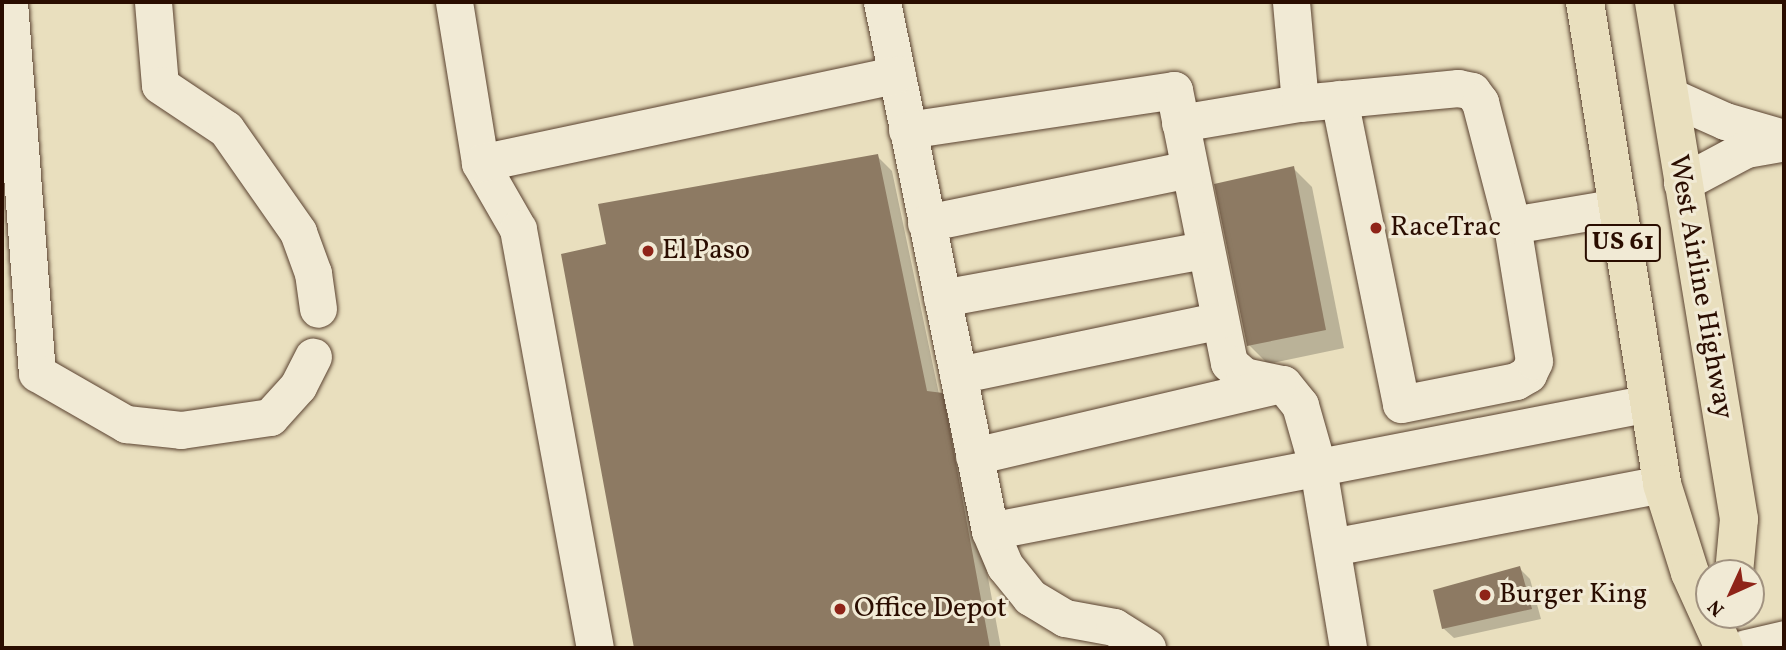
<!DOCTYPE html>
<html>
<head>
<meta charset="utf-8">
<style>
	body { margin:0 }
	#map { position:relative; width:1786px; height:650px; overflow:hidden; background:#e9dfbe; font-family:Vollkorn,serif }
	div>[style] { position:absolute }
	.shadow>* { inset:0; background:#0003 }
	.building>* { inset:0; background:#8d7a63 }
	.roads { filter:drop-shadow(0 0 2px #5a4230) drop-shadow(0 0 2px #5a4230) }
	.minor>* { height:37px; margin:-18.5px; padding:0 18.5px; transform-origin:18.5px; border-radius:18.5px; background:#f1ead5 }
	.highway>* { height:38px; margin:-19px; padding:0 19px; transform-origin:19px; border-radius:19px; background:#e9dfbe }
	.dots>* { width:19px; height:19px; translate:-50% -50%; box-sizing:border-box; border:4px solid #f1ead5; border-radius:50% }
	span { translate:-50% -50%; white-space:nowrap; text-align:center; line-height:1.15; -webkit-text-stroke:6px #f1ead5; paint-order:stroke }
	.shield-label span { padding:2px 5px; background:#f1ead5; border:2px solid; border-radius:5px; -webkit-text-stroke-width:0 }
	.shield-label { font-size:26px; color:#2a0d00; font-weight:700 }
	.poi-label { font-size:28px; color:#2a0d00 }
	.left { translate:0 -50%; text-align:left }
	.street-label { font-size:28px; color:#2a0d00 }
	.frame { position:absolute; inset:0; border:4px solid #2a0d00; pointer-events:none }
	.north { position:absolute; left:1695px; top:559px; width:70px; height:70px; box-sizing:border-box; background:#f1ead5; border:2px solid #a19280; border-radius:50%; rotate:225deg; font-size:19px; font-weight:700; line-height:28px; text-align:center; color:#2a0d00 }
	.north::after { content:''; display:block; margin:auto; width:24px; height:32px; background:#8f2418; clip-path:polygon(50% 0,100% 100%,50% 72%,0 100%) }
</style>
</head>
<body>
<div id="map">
	<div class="shadow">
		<div style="clip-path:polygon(877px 156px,892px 171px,939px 394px,957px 410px,1001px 648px,636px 648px,563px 256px,608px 245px)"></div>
		<div style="clip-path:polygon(1293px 168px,1312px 187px,1344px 348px,1268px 364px,1249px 345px)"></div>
		<div style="clip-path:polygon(1519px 568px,1530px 579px,1541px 619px,1454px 638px,1443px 628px)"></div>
	</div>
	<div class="building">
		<div style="clip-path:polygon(878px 154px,927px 391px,943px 393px,990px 648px,634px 648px,561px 254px,606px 244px,598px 204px)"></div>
		<div style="clip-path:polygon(1294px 166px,1326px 330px,1247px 346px,1214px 184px)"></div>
		<div style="clip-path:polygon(1520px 566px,1532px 609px,1442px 629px,1433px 590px)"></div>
	</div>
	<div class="roads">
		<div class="minor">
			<div style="left:9px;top:2px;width:372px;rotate:85.7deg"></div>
			<div style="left:37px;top:373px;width:103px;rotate:29.8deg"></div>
			<div style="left:126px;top:424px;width:55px;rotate:6.2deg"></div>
			<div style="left:181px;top:430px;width:90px;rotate:-8.3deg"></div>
			<div style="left:270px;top:417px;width:42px;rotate:-47.9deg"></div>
			<div style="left:298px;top:386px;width:33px;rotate:-63deg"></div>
			<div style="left:153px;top:2px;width:83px;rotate:85.2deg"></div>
			<div style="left:160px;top:85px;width:79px;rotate:33.7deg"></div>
			<div style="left:226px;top:129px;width:126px;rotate:55deg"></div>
			<div style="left:298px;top:232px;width:44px;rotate:69.9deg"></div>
			<div style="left:313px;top:273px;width:36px;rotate:82deg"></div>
			<div style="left:454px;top:2px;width:163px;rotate:80.8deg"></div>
			<div style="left:480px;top:163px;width:76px;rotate:60.1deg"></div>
			<div style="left:518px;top:229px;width:426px;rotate:79.6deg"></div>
			<div style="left:882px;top:2px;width:540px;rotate:78.46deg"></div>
			<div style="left:990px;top:531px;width:38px;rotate:67deg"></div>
			<div style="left:1005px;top:566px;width:40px;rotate:51deg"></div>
			<div style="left:1030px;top:597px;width:41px;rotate:31deg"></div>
			<div style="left:1065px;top:618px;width:50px;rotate:10.4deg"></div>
			<div style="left:1114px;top:627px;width:39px;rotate:32deg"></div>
			<div style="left:1291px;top:2px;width:101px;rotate:84.9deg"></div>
			<div style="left:1669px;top:96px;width:61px;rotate:24.1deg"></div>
			<div style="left:1725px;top:121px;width:61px;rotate:16.1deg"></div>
			<div style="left:1339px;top:99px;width:311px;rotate:78.5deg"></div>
			<div style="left:1401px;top:404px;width:117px;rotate:-11.3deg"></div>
			<div style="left:1516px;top:381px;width:14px;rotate:-30deg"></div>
			<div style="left:1528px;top:374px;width:14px;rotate:-65deg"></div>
			<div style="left:1534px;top:361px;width:138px;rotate:-99.2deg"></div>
			<div style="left:1180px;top:123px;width:122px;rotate:-9.5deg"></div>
			<div style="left:1300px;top:103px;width:159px;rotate:-5.4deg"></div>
			<div style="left:1458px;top:88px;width:14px;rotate:12deg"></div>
			<div style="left:1472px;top:91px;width:14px;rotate:54deg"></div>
			<div style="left:1480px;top:102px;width:127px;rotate:75.4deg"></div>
			<div style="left:1512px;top:225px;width:108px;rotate:-9.6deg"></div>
			<div style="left:907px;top:130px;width:270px;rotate:-8.5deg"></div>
			<div style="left:1174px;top:90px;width:278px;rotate:78.6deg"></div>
			<div style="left:1229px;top:363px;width:20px;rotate:41deg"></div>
			<div style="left:1244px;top:376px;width:40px;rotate:12deg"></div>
			<div style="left:1283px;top:384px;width:27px;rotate:51deg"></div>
			<div style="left:1300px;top:405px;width:66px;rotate:74.1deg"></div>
			<div style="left:1318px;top:468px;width:182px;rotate:80.5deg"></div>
			<div style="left:480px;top:163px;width:426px;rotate:-12deg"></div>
			<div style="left:1682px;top:183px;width:72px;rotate:-28deg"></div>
			<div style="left:1746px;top:149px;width:39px;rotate:-10deg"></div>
			<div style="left:926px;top:223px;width:268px;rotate:-11.6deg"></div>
			<div style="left:942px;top:298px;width:266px;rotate:-10.4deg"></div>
			<div style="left:958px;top:375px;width:265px;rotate:-11.8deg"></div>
			<div style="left:974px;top:456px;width:311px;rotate:-13.2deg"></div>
			<div style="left:990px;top:531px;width:671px;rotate:-10.99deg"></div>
			<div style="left:1332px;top:547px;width:336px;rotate:-10.8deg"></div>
			<div style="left:1746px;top:648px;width:39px;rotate:-13deg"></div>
		</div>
		<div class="highway">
			<div style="left:1585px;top:2px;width:488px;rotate:80.9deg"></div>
			<div style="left:1662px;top:484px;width:93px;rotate:72.5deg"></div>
			<div style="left:1690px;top:573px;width:82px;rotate:65.6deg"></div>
			<div style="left:1654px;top:2px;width:524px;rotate:80.66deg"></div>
			<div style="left:1739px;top:519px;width:54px;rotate:95.3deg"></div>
		</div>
	</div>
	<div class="dots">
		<div style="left:1376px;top:228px;background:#8f2418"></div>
		<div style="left:648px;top:251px;background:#8f2418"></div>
		<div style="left:1485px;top:595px;background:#8f2418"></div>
		<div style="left:840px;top:609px;background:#8f2418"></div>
	</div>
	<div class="shield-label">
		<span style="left:1623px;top:243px">US 61</span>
	</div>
	<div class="poi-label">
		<span class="left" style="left:1390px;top:228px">RaceTrac</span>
		<span class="left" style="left:662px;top:251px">El Paso</span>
		<span class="left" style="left:1499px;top:595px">Burger King</span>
		<span class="left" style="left:854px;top:609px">Office Depot</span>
	</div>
	<div class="street-label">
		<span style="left:1700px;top:287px;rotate:80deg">West Airline Highway</span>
	</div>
	<div class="frame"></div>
	<div class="north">N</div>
</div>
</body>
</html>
